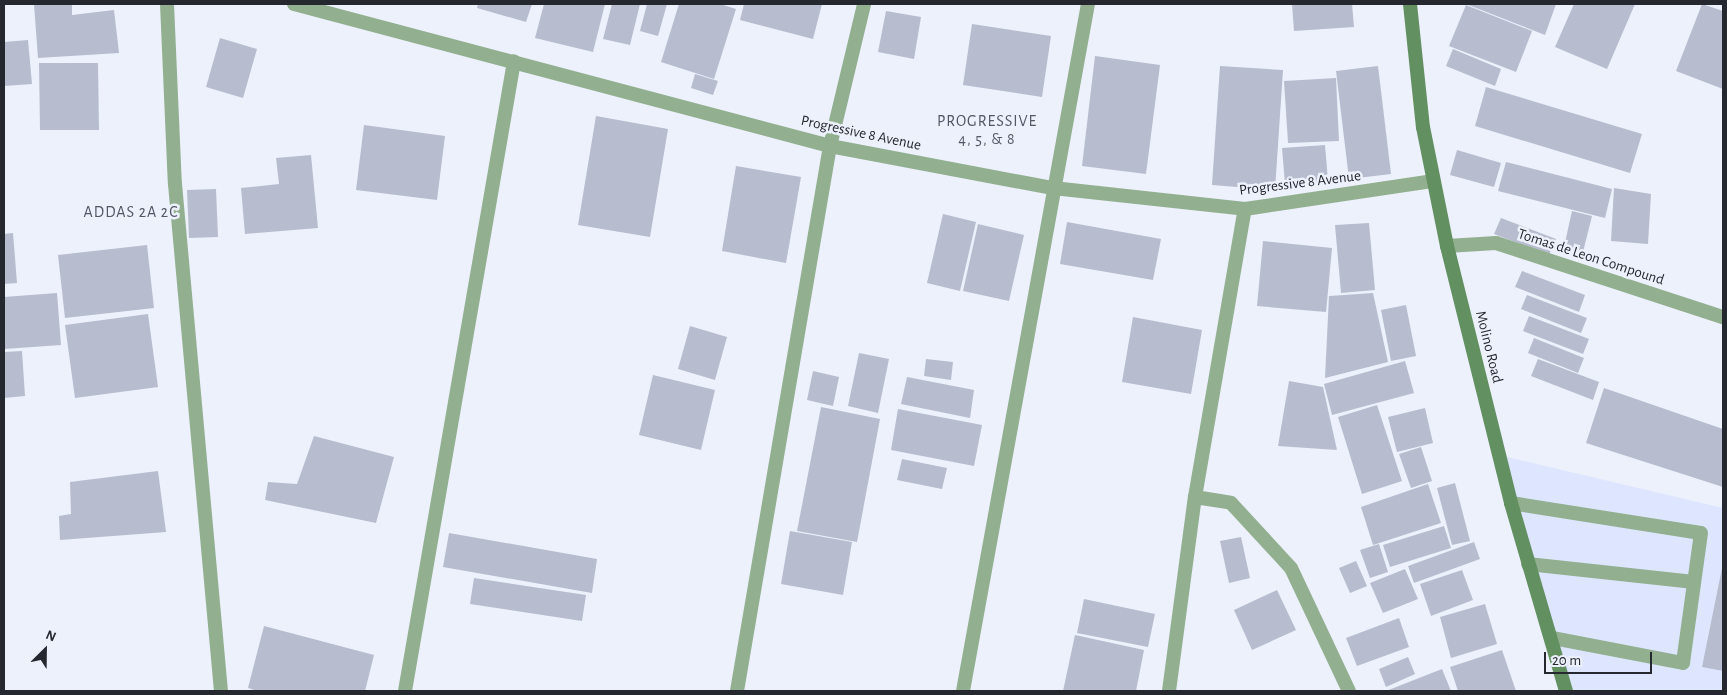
<!DOCTYPE html>
<html>
<head>
<meta charset="utf-8">
<style>
	body { margin:0 }
	#map { position:relative; width:1727px; height:695px; overflow:hidden; background:#edf1fc; font-family:"Alegreya Sans",sans-serif }
	div>[style] { position:absolute }
	.built>* { inset:0; background:#dee6ff }
	.building>* { inset:0; background:#b7bdce }
	.service>* { height:14px; margin:-7px; padding:0 7px; transform-origin:7px; border-radius:7px; background:#92b090 }
	.minor>* { height:14px; margin:-7px; padding:0 7px; transform-origin:7px; border-radius:7px; background:#92b090 }
	.secondary>* { height:14px; margin:-7px; padding:0 7px; transform-origin:7px; border-radius:7px; background:#639061 }
	span { translate:-50% -50%; white-space:nowrap; text-align:center; line-height:1.15; -webkit-text-stroke:5px #edf1fc; paint-order:stroke }
	.street-label { font-size:15px; color:#26282f }
	.neighbourhood-label { font-size:16px; color:#525766; letter-spacing:1px }
	.frame { position:absolute; inset:0; border:5px solid #26282f; pointer-events:none }
	.north { position:absolute; left:20px; top:625px; width:50px; height:50px; -webkit-text-stroke:4px #edf1fc; paint-order:stroke; rotate:23deg; font-size:14px; font-weight:700; line-height:20px; text-align:center; color:#26282f }
	.north::after { content:''; display:block; margin:auto; width:18px; height:22px; background:#26282f; clip-path:polygon(50% 0,100% 100%,50% 72%,0 100%) }
	.scale { position:absolute; left:1544px; top:652px; width:108px; height:22px; box-sizing:border-box; border:2px solid #26282f; border-top:0; padding-left:6px; font-size:15px; line-height:18px; white-space:nowrap; color:#26282f; -webkit-text-stroke:4px #edf1fc; paint-order:stroke }
</style>
</head>
<body>
<div id="map">
	<div class="built">
		<div style="clip-path:polygon(1499px 455px,1723px 508px,1723px 691px,1566px 691px)"></div>
	</div>
	<div class="building">
		<div style="clip-path:polygon(34px 4px,72px 4px,72px 15px,114px 10px,119px 53px,38px 58px)"></div>
		<div style="clip-path:polygon(478px 4px,532px 4px,526px 22px,477px 8px)"></div>
		<div style="clip-path:polygon(544px 4px,605px 4px,593px 52px,535px 38px)"></div>
		<div style="clip-path:polygon(612px 4px,640px 4px,630px 45px,603px 39px)"></div>
		<div style="clip-path:polygon(647px 4px,667px 4px,658px 36px,640px 31px)"></div>
		<div style="clip-path:polygon(679px 4px,720px 4px,736px 9px,714px 79px,661px 62px)"></div>
		<div style="clip-path:polygon(744px 4px,822px 4px,813px 39px,740px 20px)"></div>
		<div style="clip-path:polygon(1292px 4px,1352px 4px,1354px 27px,1294px 31px)"></div>
		<div style="clip-path:polygon(1466px 4px,1556px 4px,1545px 35px)"></div>
		<div style="clip-path:polygon(1574px 4px,1635px 4px,1607px 69px,1555px 47px)"></div>
		<div style="clip-path:polygon(1702px 4px,1723px 11px,1723px 89px,1676px 71px)"></div>
		<div style="clip-path:polygon(1466px 5px,1532px 31px,1516px 72px,1449px 46px)"></div>
		<div style="clip-path:polygon(886px 11px,921px 17px,914px 59px,878px 52px)"></div>
		<div style="clip-path:polygon(972px 24px,1051px 36px,1042px 97px,963px 85px)"></div>
		<div style="clip-path:polygon(220px 38px,257px 49px,243px 98px,206px 87px)"></div>
		<div style="clip-path:polygon(28px 40px,32px 84px,4px 86px,4px 42px)"></div>
		<div style="clip-path:polygon(1453px 49px,1501px 69px,1495px 86px,1446px 66px)"></div>
		<div style="clip-path:polygon(1095px 56px,1160px 65px,1146px 174px,1082px 166px)"></div>
		<div style="clip-path:polygon(39px 63px,98px 63px,99px 130px,40px 130px)"></div>
		<div style="clip-path:polygon(1220px 66px,1283px 70px,1275px 190px,1212px 185px)"></div>
		<div style="clip-path:polygon(1378px 66px,1391px 174px,1349px 179px,1336px 71px)"></div>
		<div style="clip-path:polygon(695px 74px,718px 81px,713px 95px,691px 88px)"></div>
		<div style="clip-path:polygon(1336px 78px,1339px 141px,1288px 143px,1284px 81px)"></div>
		<div style="clip-path:polygon(1486px 87px,1642px 134px,1630px 173px,1475px 126px)"></div>
		<div style="clip-path:polygon(596px 116px,668px 129px,650px 237px,578px 225px)"></div>
		<div style="clip-path:polygon(364px 125px,445px 136px,437px 200px,356px 190px)"></div>
		<div style="clip-path:polygon(1325px 145px,1328px 181px,1285px 184px,1282px 148px)"></div>
		<div style="clip-path:polygon(1457px 150px,1501px 163px,1494px 187px,1450px 175px)"></div>
		<div style="clip-path:polygon(311px 155px,318px 228px,245px 234px,241px 188px,279px 184px,276px 158px)"></div>
		<div style="clip-path:polygon(1506px 162px,1612px 189px,1605px 218px,1498px 191px)"></div>
		<div style="clip-path:polygon(736px 166px,801px 177px,786px 263px,722px 251px)"></div>
		<div style="clip-path:polygon(1614px 188px,1651px 194px,1648px 244px,1611px 241px)"></div>
		<div style="clip-path:polygon(216px 189px,218px 237px,189px 238px,187px 190px)"></div>
		<div style="clip-path:polygon(1572px 211px,1592px 216px,1583px 252px,1564px 247px)"></div>
		<div style="clip-path:polygon(943px 214px,976px 222px,960px 291px,927px 283px)"></div>
		<div style="clip-path:polygon(1501px 218px,1556px 239px,1549px 255px,1494px 234px)"></div>
		<div style="clip-path:polygon(1067px 222px,1161px 239px,1153px 280px,1060px 264px)"></div>
		<div style="clip-path:polygon(1369px 223px,1375px 290px,1341px 293px,1335px 225px)"></div>
		<div style="clip-path:polygon(978px 224px,1024px 235px,1009px 301px,963px 291px)"></div>
		<div style="clip-path:polygon(13px 233px,17px 283px,4px 284px,4px 234px)"></div>
		<div style="clip-path:polygon(1263px 241px,1332px 248px,1326px 312px,1257px 306px)"></div>
		<div style="clip-path:polygon(147px 245px,154px 308px,65px 318px,58px 255px)"></div>
		<div style="clip-path:polygon(1522px 271px,1585px 295px,1579px 312px,1515px 287px)"></div>
		<div style="clip-path:polygon(57px 293px,61px 345px,4px 349px,4px 297px)"></div>
		<div style="clip-path:polygon(1373px 293px,1388px 362px,1325px 378px,1329px 296px)"></div>
		<div style="clip-path:polygon(1527px 295px,1587px 318px,1581px 333px,1521px 309px)"></div>
		<div style="clip-path:polygon(1406px 305px,1416px 356px,1391px 361px,1381px 310px)"></div>
		<div style="clip-path:polygon(148px 314px,158px 387px,75px 398px,65px 325px)"></div>
		<div style="clip-path:polygon(1529px 316px,1589px 339px,1583px 354px,1523px 331px)"></div>
		<div style="clip-path:polygon(1133px 317px,1202px 330px,1191px 394px,1122px 382px)"></div>
		<div style="clip-path:polygon(690px 326px,727px 337px,715px 380px,678px 369px)"></div>
		<div style="clip-path:polygon(1534px 338px,1584px 358px,1578px 373px,1528px 353px)"></div>
		<div style="clip-path:polygon(22px 351px,25px 396px,4px 398px,4px 352px)"></div>
		<div style="clip-path:polygon(859px 353px,889px 359px,878px 413px,848px 406px)"></div>
		<div style="clip-path:polygon(926px 359px,953px 362px,951px 380px,924px 376px)"></div>
		<div style="clip-path:polygon(1538px 359px,1599px 382px,1593px 400px,1531px 376px)"></div>
		<div style="clip-path:polygon(1405px 361px,1414px 393px,1332px 415px,1324px 384px)"></div>
		<div style="clip-path:polygon(813px 371px,839px 377px,833px 406px,807px 400px)"></div>
		<div style="clip-path:polygon(653px 375px,715px 390px,701px 450px,639px 435px)"></div>
		<div style="clip-path:polygon(907px 377px,974px 390px,970px 418px,901px 404px)"></div>
		<div style="clip-path:polygon(1289px 381px,1323px 387px,1337px 450px,1278px 446px)"></div>
		<div style="clip-path:polygon(1604px 388px,1723px 429px,1723px 487px,1586px 443px)"></div>
		<div style="clip-path:polygon(1377px 405px,1402px 481px,1362px 494px,1338px 417px)"></div>
		<div style="clip-path:polygon(821px 407px,880px 419px,857px 542px,797px 531px)"></div>
		<div style="clip-path:polygon(1425px 408px,1433px 443px,1397px 452px,1388px 417px)"></div>
		<div style="clip-path:polygon(898px 409px,982px 425px,974px 466px,891px 450px)"></div>
		<div style="clip-path:polygon(314px 436px,394px 457px,376px 523px,265px 500px,268px 482px,297px 484px)"></div>
		<div style="clip-path:polygon(1421px 447px,1432px 481px,1411px 488px,1399px 454px)"></div>
		<div style="clip-path:polygon(902px 459px,947px 468px,942px 489px,897px 480px)"></div>
		<div style="clip-path:polygon(158px 471px,166px 532px,60px 540px,59px 516px,71px 514px,70px 482px)"></div>
		<div style="clip-path:polygon(1455px 483px,1470px 541px,1452px 545px,1437px 488px)"></div>
		<div style="clip-path:polygon(1428px 484px,1441px 523px,1373px 545px,1361px 507px)"></div>
		<div style="clip-path:polygon(1444px 526px,1451px 548px,1390px 567px,1383px 545px)"></div>
		<div style="clip-path:polygon(790px 531px,852px 542px,843px 595px,781px 584px)"></div>
		<div style="clip-path:polygon(449px 533px,597px 559px,592px 593px,443px 567px)"></div>
		<div style="clip-path:polygon(1241px 537px,1250px 578px,1229px 583px,1220px 541px)"></div>
		<div style="clip-path:polygon(1474px 542px,1480px 559px,1414px 583px,1408px 566px)"></div>
		<div style="clip-path:polygon(1379px 544px,1388px 572px,1370px 578px,1360px 550px)"></div>
		<div style="clip-path:polygon(1356px 561px,1367px 586px,1350px 593px,1339px 568px)"></div>
		<div style="clip-path:polygon(1722px 568px,1723px 568px,1723px 671px,1702px 667px)"></div>
		<div style="clip-path:polygon(1405px 569px,1418px 599px,1383px 613px,1370px 583px)"></div>
		<div style="clip-path:polygon(1462px 570px,1473px 600px,1431px 616px,1420px 584px)"></div>
		<div style="clip-path:polygon(474px 578px,586px 595px,582px 621px,470px 604px)"></div>
		<div style="clip-path:polygon(1277px 590px,1296px 630px,1252px 650px,1234px 610px)"></div>
		<div style="clip-path:polygon(1084px 599px,1155px 614px,1148px 647px,1077px 633px)"></div>
		<div style="clip-path:polygon(1485px 604px,1497px 644px,1451px 658px,1440px 617px)"></div>
		<div style="clip-path:polygon(1399px 618px,1409px 647px,1357px 666px,1346px 638px)"></div>
		<div style="clip-path:polygon(264px 626px,374px 655px,365px 691px,258px 691px,248px 688px)"></div>
		<div style="clip-path:polygon(1075px 635px,1144px 650px,1136px 691px,1063px 691px)"></div>
		<div style="clip-path:polygon(1502px 650px,1516px 691px,1458px 691px,1450px 667px)"></div>
		<div style="clip-path:polygon(1408px 657px,1415px 674px,1386px 687px,1379px 669px)"></div>
		<div style="clip-path:polygon(1442px 669px,1451px 691px,1386px 691px)"></div>
	</div>
	<div class="service">
		<div style="left:1511px;top:503px;width:192px;rotate:9deg"></div>
		<div style="left:1701px;top:533px;width:131px;rotate:97.9deg"></div>
		<div style="left:1683px;top:663px;width:132px;rotate:-169.1deg"></div>
		<div style="left:1528px;top:564px;width:167px;rotate:6.2deg"></div>
	</div>
	<div class="minor">
		<div style="left:167px;top:4px;width:180px;rotate:87.5deg"></div>
		<div style="left:175px;top:184px;width:509px;rotate:84.82deg"></div>
		<div style="left:294px;top:4px;width:554px;rotate:14.84deg"></div>
		<div style="left:830px;top:146px;width:227px;rotate:10.7deg"></div>
		<div style="left:1053px;top:188px;width:193px;rotate:6.2deg"></div>
		<div style="left:1245px;top:209px;width:189px;rotate:-8.5deg"></div>
		<div style="left:1447px;top:246px;width:49px;rotate:-3.5deg"></div>
		<div style="left:1496px;top:243px;width:239px;rotate:18.1deg"></div>
		<div style="left:1195px;top:497px;width:36px;rotate:9deg"></div>
		<div style="left:1231px;top:503px;width:88px;rotate:47.3deg"></div>
		<div style="left:1291px;top:568px;width:136px;rotate:64.8deg"></div>
		<div style="left:405px;top:691px;width:639px;rotate:-80.18deg"></div>
		<div style="left:737px;top:691px;width:553px;rotate:-80.32deg"></div>
		<div style="left:830px;top:146px;width:146px;rotate:-76.5deg"></div>
		<div style="left:963px;top:691px;width:698px;rotate:-79.69deg"></div>
		<div style="left:1169px;top:691px;width:196px;rotate:-82.4deg"></div>
		<div style="left:1195px;top:497px;width:292px;rotate:-80.2deg"></div>
	</div>
	<div class="secondary">
		<div style="left:1410px;top:4px;width:124px;rotate:84deg"></div>
		<div style="left:1423px;top:127px;width:121px;rotate:78.6deg"></div>
		<div style="left:1447px;top:246px;width:265px;rotate:76deg"></div>
		<div style="left:1511px;top:503px;width:196px;rotate:73.7deg"></div>
	</div>
	<div class="street-label">
		<span style="left:861px;top:133px;rotate:12deg">Progressive 8 Avenue</span>
		<span style="left:1300px;top:183px;rotate:-7deg">Progressive 8 Avenue</span>
		<span style="left:1591px;top:257px;rotate:18deg">Tomas de Leon Compound</span>
		<span style="left:1489px;top:347px;rotate:76deg">Molino Road</span>
	</div>
	<div class="neighbourhood-label">
		<span style="left:987px;top:130px">PROGRESSIVE<br>4, 5, &amp; 8</span>
		<span style="left:131px;top:212px">ADDAS 2A 2C</span>
	</div>
	<div class="frame"></div>
	<div class="north">N</div>
	<div class="scale">20 m</div>
</div>
</body>
</html>
